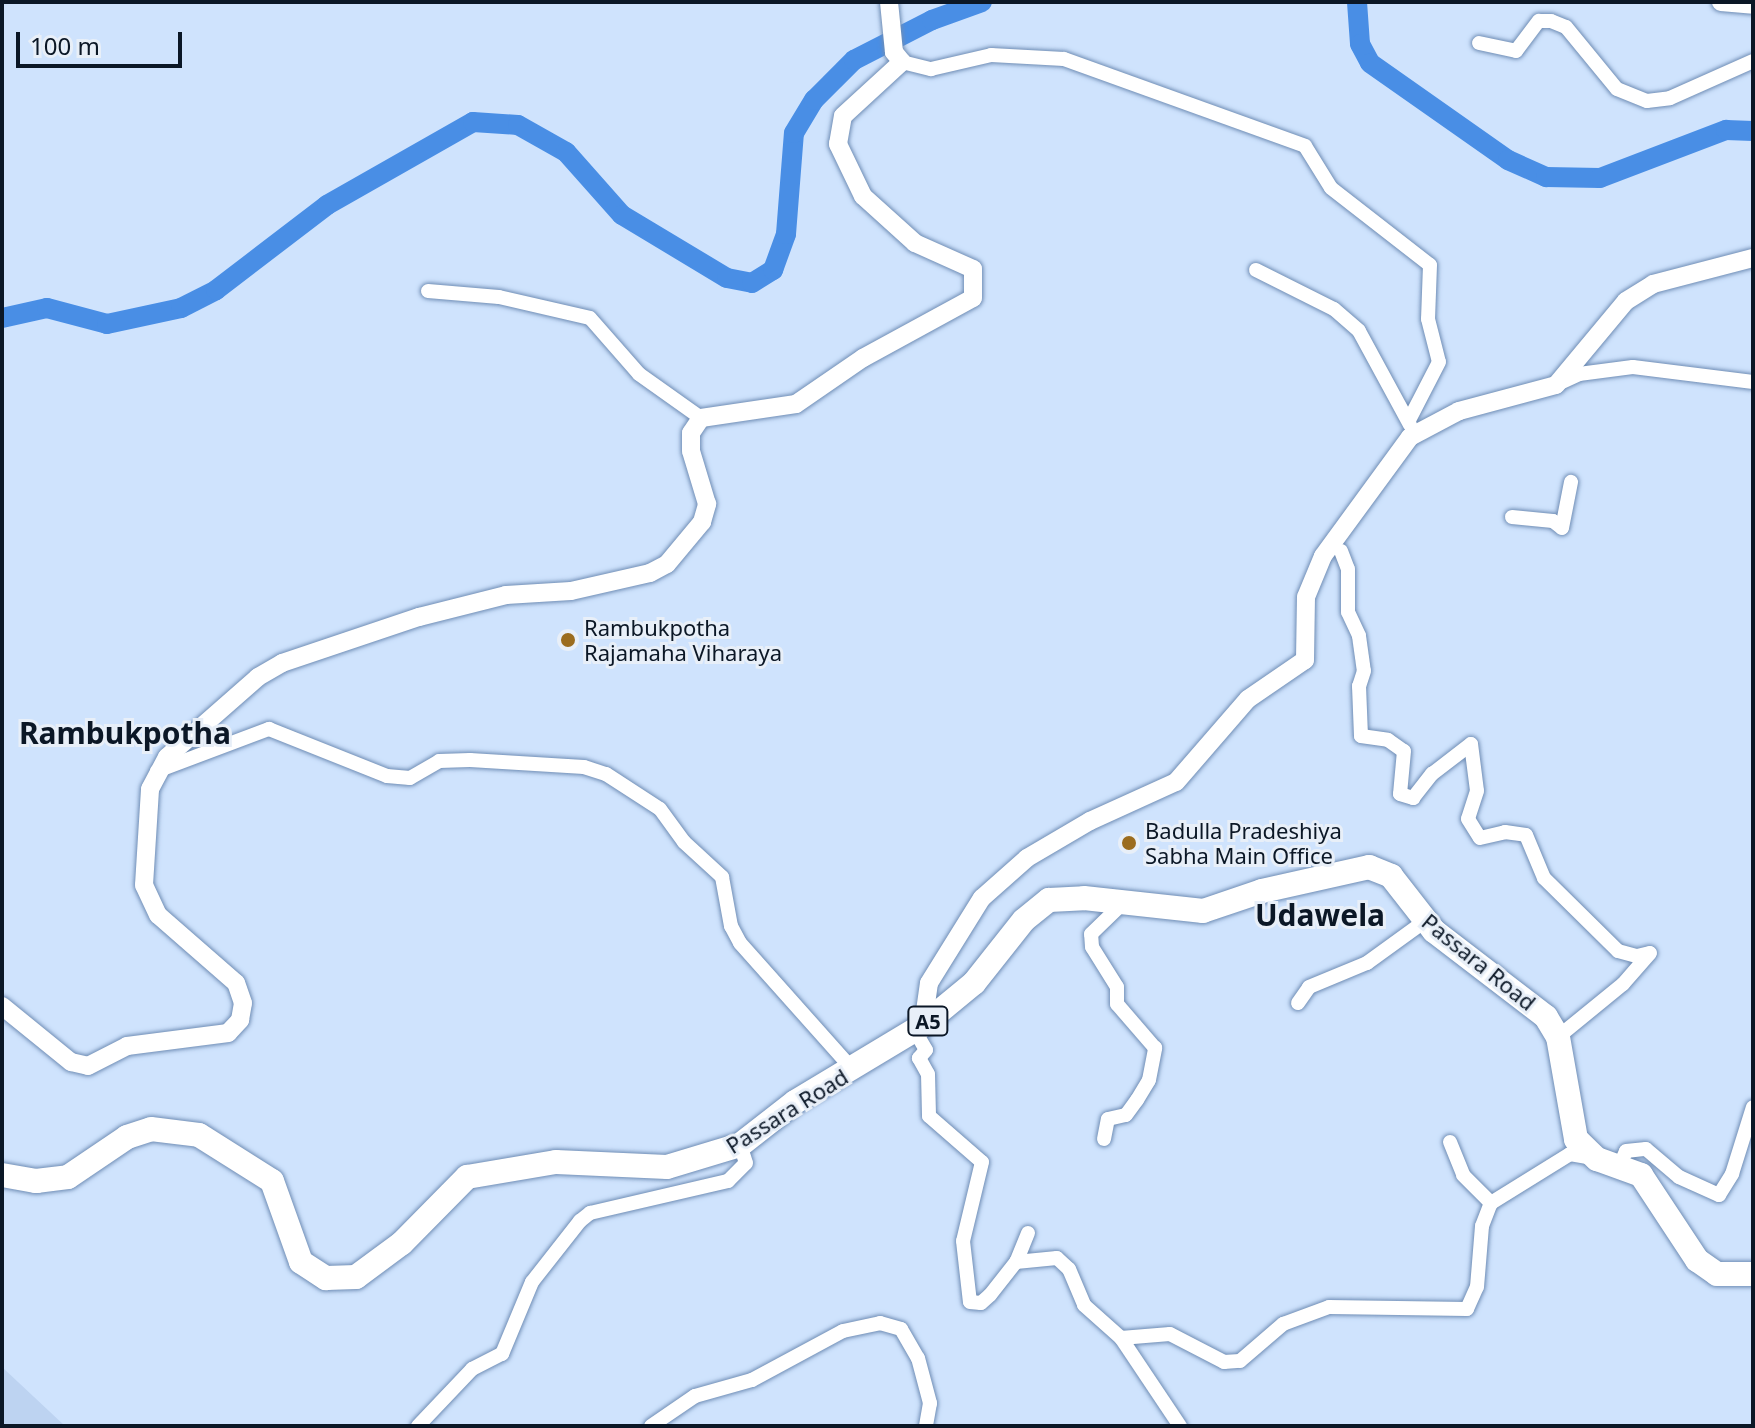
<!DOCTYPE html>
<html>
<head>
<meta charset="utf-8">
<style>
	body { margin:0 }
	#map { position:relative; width:1755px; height:1428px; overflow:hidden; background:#cfe3fd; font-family:"Noto Sans",sans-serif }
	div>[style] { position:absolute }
	.built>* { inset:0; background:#bdd3f1 }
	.river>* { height:20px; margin:-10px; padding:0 10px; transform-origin:10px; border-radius:10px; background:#498ee5 }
	.roads { filter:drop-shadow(0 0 2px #6f8db5) drop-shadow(0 0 2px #6f8db5) }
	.street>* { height:14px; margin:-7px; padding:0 7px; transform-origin:7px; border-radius:7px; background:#fff }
	.secondary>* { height:18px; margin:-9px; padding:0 9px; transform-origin:9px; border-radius:9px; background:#fff }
	.highway>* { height:24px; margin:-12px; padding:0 12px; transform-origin:12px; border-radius:12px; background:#fff }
	.dots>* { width:22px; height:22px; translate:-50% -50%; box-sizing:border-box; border:4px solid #e8eff8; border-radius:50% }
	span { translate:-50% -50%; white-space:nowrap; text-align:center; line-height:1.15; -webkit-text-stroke:6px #e8eff8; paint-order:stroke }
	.shield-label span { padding:2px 6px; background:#e8eff8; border:2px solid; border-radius:6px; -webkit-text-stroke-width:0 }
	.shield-label { font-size:20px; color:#0b1726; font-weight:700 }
	.poi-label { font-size:22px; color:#0b1726 }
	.left { translate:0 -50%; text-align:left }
	.street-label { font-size:22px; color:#0b1726 }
	.district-label { font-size:30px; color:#0b1726; font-weight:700 }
	.frame { position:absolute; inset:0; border:4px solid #0b1726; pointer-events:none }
	.scale { position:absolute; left:16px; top:32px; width:166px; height:36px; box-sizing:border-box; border:4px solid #0b1726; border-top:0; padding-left:10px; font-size:24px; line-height:28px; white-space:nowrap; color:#0b1726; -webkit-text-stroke:6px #e8eff8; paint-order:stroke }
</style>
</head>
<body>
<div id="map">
	<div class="built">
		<div style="clip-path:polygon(2px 1367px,65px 1426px,2px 1426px)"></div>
	</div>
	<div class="river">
		<div style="left:1357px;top:2px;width:42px;rotate:85.9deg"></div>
		<div style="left:1360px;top:44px;width:21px;rotate:62deg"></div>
		<div style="left:1370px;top:63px;width:169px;rotate:35.1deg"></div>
		<div style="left:1508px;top:160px;width:42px;rotate:24.1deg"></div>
		<div style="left:1546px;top:177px;width:54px;rotate:1.1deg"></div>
		<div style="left:1600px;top:178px;width:135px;rotate:-20.9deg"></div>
		<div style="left:1726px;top:130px;width:27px;rotate:2deg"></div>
		<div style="left:2px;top:318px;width:46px;rotate:-12.5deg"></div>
		<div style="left:47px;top:308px;width:62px;rotate:14.9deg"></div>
		<div style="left:107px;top:324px;width:76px;rotate:-12.2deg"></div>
		<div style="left:181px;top:308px;width:39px;rotate:-27deg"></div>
		<div style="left:216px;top:290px;width:140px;rotate:-37.4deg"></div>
		<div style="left:327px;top:205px;width:168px;rotate:-29.6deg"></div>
		<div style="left:473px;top:122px;width:45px;rotate:3.8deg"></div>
		<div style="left:518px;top:125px;width:55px;rotate:29.4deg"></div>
		<div style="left:566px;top:152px;width:84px;rotate:48.4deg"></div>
		<div style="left:622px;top:215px;width:122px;rotate:31deg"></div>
		<div style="left:727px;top:278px;width:25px;rotate:11deg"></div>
		<div style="left:752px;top:283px;width:25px;rotate:-32deg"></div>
		<div style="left:773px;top:270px;width:38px;rotate:-70deg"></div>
		<div style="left:786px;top:234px;width:101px;rotate:-85.5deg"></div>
		<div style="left:794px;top:133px;width:39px;rotate:-59deg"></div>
		<div style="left:814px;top:100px;width:57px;rotate:-45deg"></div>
		<div style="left:854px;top:60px;width:88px;rotate:-27.1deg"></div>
		<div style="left:932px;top:20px;width:53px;rotate:-19.8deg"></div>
	</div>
	<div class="roads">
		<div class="street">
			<div style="left:1479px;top:43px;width:38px;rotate:12deg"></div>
			<div style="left:1516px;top:51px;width:38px;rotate:-53deg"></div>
			<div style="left:1539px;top:21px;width:12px"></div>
			<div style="left:1551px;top:21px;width:16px;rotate:22deg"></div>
			<div style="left:1566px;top:27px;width:80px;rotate:50.6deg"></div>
			<div style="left:1617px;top:89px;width:32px;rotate:22deg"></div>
			<div style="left:1647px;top:101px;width:23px;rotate:-7deg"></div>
			<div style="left:1670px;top:98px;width:91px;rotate:-24deg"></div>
			<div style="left:902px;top:62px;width:30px;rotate:14deg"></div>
			<div style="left:931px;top:69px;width:62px;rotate:-13.1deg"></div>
			<div style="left:991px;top:55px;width:73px;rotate:3.1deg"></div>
			<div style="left:1064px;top:59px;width:256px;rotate:19.8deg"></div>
			<div style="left:1305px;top:146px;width:49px;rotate:58.2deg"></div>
			<div style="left:1331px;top:188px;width:125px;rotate:37.9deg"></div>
			<div style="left:1430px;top:265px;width:54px;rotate:92.1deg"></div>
			<div style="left:1428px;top:319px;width:44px;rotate:75.7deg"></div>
			<div style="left:1439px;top:362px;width:65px;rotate:117.3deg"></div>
			<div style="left:1256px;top:270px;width:87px;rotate:26.6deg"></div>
			<div style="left:1334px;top:309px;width:33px;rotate:41deg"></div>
			<div style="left:1359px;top:331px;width:107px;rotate:61.5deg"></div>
			<div style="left:428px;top:291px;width:71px;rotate:4.8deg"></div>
			<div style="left:499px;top:297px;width:93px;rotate:13deg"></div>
			<div style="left:590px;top:318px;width:74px;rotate:48.8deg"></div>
			<div style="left:639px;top:374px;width:76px;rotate:35.4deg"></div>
			<div style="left:1560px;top:383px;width:21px;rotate:-25deg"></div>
			<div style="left:1579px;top:374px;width:54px;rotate:-7.4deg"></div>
			<div style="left:1633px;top:367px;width:121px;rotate:7.1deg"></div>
			<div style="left:1512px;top:517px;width:41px;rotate:5.6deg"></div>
			<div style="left:1553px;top:521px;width:11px;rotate:38deg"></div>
			<div style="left:1562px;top:528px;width:47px;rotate:-78.9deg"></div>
			<div style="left:1341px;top:551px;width:19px;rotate:69deg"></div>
			<div style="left:1348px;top:569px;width:43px;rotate:90deg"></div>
			<div style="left:1348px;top:612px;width:26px;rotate:65deg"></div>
			<div style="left:1359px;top:636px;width:35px;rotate:82deg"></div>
			<div style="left:1364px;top:671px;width:16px;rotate:108deg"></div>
			<div style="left:1359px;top:686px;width:50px;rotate:87.7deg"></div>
			<div style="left:1361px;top:736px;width:27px;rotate:8deg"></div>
			<div style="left:1388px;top:740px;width:19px;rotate:35deg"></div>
			<div style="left:1404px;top:751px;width:43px;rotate:95.3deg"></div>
			<div style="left:1400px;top:794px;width:14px;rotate:17deg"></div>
			<div style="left:1413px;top:798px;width:31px;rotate:-52deg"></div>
			<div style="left:1432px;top:774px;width:49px;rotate:-37.6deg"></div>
			<div style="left:1471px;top:744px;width:47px;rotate:82.7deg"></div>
			<div style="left:1477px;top:791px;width:29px;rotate:108deg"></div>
			<div style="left:1468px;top:819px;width:22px;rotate:58deg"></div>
			<div style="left:1480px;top:838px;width:26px;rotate:-13deg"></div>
			<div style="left:1505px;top:832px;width:21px;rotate:8deg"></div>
			<div style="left:1526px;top:835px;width:47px;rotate:67.3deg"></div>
			<div style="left:1544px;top:878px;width:104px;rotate:44.6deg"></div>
			<div style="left:1618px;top:951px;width:20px;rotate:15deg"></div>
			<div style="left:1637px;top:956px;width:13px;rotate:-13deg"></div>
			<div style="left:157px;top:771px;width:120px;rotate:-20.6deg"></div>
			<div style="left:269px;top:729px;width:127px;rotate:21.7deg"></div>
			<div style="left:387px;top:776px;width:23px;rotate:5deg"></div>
			<div style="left:410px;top:778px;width:34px;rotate:-30deg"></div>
			<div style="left:439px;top:761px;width:31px;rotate:-2deg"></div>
			<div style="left:470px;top:760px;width:114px;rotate:3.5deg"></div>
			<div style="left:584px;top:767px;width:23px;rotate:18deg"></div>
			<div style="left:606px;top:774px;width:64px;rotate:32.9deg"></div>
			<div style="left:660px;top:809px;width:41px;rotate:54deg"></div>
			<div style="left:684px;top:842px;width:52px;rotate:42.6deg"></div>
			<div style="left:722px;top:877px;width:50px;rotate:79.6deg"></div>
			<div style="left:731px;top:926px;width:19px;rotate:62deg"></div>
			<div style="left:740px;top:943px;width:170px;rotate:48.3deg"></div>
			<div style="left:1298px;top:1003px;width:19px;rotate:-55deg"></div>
			<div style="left:1309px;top:987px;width:63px;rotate:-22.5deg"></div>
			<div style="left:1367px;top:963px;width:72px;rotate:-35.9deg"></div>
			<div style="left:915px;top:1031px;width:22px;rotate:60deg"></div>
			<div style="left:926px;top:1050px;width:11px;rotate:131deg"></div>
			<div style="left:919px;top:1058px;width:18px;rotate:61deg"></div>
			<div style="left:928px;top:1074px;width:42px;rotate:88.6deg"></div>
			<div style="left:929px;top:1116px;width:70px;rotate:41deg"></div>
			<div style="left:982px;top:1162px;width:81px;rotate:103.5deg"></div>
			<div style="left:963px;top:1241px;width:61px;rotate:83.5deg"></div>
			<div style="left:970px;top:1302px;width:11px;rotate:5deg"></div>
			<div style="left:981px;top:1303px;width:12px;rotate:-42deg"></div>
			<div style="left:990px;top:1295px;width:42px;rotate:-51.8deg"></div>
			<div style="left:1558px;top:1037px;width:84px;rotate:-39.2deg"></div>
			<div style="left:1623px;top:984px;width:41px;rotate:-48.9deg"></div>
			<div style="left:1104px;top:1139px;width:20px;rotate:-79deg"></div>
			<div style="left:1108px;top:1119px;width:18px;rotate:-13deg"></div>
			<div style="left:1126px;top:1115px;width:19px;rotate:-54deg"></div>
			<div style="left:1137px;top:1100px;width:23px;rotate:-59deg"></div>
			<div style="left:1149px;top:1080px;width:33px;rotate:-79deg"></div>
			<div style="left:1155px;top:1048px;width:58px;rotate:-130.8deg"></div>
			<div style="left:1117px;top:1004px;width:17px;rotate:-90deg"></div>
			<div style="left:1117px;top:987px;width:47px;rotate:-122deg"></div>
			<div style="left:1092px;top:947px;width:13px;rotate:-94deg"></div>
			<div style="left:1091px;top:934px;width:45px;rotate:-44.1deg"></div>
			<div style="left:1450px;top:1142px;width:35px;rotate:68deg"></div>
			<div style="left:1463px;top:1175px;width:40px;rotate:45deg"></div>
			<div style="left:1619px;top:1167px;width:17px;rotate:-66deg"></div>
			<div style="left:1626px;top:1151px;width:20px;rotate:-6deg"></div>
			<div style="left:1646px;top:1149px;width:43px;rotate:40.3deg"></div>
			<div style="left:1679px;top:1177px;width:44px;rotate:24.2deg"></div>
			<div style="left:1719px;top:1195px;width:25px;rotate:-58deg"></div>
			<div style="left:1732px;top:1174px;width:70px;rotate:-72.6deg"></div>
			<div style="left:1028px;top:1233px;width:31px;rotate:112deg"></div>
			<div style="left:1016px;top:1262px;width:41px;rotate:-5.6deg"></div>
			<div style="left:1057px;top:1258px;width:16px;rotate:43deg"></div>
			<div style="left:1069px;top:1269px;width:39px;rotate:67deg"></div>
			<div style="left:1084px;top:1305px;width:50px;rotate:41.7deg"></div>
			<div style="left:1121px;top:1338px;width:49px;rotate:-4.7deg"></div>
			<div style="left:1170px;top:1334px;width:61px;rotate:27.4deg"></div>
			<div style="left:1224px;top:1362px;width:16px;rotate:-4deg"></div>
			<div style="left:1240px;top:1361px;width:57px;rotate:-40.7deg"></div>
			<div style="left:1283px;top:1324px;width:49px;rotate:-20.3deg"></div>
			<div style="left:1329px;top:1307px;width:138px;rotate:0.8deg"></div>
			<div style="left:1467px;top:1309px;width:24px;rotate:-66deg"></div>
			<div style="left:1477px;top:1287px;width:61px;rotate:-85.3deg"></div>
			<div style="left:1482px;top:1226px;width:25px;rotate:-69deg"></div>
			<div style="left:1491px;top:1203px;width:93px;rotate:-31.8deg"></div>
			<div style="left:1570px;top:1154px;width:22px;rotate:10deg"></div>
			<div style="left:1121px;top:1338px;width:106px;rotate:56.2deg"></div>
			<div style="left:418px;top:1426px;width:79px;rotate:-46.5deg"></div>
			<div style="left:472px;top:1369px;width:34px;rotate:-27deg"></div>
			<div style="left:502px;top:1354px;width:78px;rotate:-67.4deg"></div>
			<div style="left:532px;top:1282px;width:78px;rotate:-51.8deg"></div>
			<div style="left:580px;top:1221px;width:13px;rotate:-39deg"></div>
			<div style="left:590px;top:1213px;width:142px;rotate:-13.1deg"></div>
			<div style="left:728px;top:1181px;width:25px;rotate:-45deg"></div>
			<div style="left:746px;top:1163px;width:19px;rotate:-108deg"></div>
			<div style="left:651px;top:1426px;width:53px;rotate:-34.3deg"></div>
			<div style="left:695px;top:1396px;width:59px;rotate:-15.7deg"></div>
			<div style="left:752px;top:1380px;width:103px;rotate:-28.3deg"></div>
			<div style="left:843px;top:1331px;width:38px;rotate:-12deg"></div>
			<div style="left:880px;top:1323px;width:22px;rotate:16deg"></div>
			<div style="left:901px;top:1329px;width:34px;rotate:60deg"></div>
			<div style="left:918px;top:1358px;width:47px;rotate:75.1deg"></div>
			<div style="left:930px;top:1403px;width:23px;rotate:100deg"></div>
		</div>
		<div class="secondary">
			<div style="left:1721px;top:2px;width:32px;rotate:5deg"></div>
			<div style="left:2px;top:1006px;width:89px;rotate:39.1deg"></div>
			<div style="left:71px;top:1062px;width:17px;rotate:13deg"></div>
			<div style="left:88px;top:1066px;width:44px;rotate:-27.1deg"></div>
			<div style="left:127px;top:1046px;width:102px;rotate:-7.3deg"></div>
			<div style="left:228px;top:1033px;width:18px;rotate:-47deg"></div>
			<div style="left:240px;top:1020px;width:17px;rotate:-80deg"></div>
			<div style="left:243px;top:1003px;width:21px;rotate:-109deg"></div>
			<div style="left:236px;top:983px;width:103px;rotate:-138.9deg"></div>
			<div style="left:158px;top:915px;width:33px;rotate:-115deg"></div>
			<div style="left:144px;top:885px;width:96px;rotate:-86.4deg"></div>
			<div style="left:150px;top:789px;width:36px;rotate:-62deg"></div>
			<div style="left:167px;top:757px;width:121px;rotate:-41.3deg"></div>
			<div style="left:258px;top:677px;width:28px;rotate:-30deg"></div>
			<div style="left:282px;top:663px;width:145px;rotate:-18.6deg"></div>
			<div style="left:419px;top:617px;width:90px;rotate:-14.2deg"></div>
			<div style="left:506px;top:595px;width:65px;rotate:-3.5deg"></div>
			<div style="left:571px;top:591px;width:81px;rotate:-12.8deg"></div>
			<div style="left:650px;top:573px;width:19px;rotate:-28deg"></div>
			<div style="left:667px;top:564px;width:55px;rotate:-50.2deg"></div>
			<div style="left:702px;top:522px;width:19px;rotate:-74deg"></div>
			<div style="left:707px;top:504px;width:55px;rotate:-106.8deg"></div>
			<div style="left:691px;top:451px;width:18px;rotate:-90deg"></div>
			<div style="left:691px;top:433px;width:18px;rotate:-56deg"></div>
			<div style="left:701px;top:418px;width:96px;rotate:-8.4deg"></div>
			<div style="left:796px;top:404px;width:81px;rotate:-34.5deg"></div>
			<div style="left:863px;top:358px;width:125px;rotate:-28.6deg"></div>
			<div style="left:973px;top:298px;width:29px;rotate:-90deg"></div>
			<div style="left:973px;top:269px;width:64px;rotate:-155.9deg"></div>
			<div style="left:915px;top:243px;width:70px;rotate:-137.9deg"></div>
			<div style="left:863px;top:196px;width:58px;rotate:-115.7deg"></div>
			<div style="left:838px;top:144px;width:28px;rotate:-80deg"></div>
			<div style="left:843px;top:116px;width:80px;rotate:-42.5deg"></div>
			<div style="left:902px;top:62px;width:13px;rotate:-129deg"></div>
			<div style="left:894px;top:52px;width:50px;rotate:-95.7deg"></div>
			<div style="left:923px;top:1025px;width:42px;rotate:-81.9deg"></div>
			<div style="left:929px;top:983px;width:100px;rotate:-58.1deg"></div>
			<div style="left:982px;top:898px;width:60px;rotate:-41.6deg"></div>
			<div style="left:1027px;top:858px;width:73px;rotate:-30.4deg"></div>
			<div style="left:1090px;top:821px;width:94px;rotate:-24.4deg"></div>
			<div style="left:1176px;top:782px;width:110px;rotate:-49.1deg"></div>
			<div style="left:1248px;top:699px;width:69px;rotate:-34.4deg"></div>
			<div style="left:1305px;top:660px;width:63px;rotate:-89.1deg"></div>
			<div style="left:1306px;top:597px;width:44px;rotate:-67.5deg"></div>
			<div style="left:1323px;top:556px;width:147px;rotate:-53.8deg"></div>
			<div style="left:1410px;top:437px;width:55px;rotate:-28deg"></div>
			<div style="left:1459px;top:411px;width:100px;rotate:-15deg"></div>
			<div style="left:1556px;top:385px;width:109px;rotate:-50.2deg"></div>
			<div style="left:1626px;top:301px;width:32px;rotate:-32deg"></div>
			<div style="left:1653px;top:284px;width:103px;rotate:-14.6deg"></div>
		</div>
		<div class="highway">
			<div style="left:2px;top:1175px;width:35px;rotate:10deg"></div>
			<div style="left:36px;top:1181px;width:32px;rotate:-7deg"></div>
			<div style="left:68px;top:1177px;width:71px;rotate:-34.1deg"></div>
			<div style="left:127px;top:1137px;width:25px;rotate:-18deg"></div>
			<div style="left:151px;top:1129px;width:48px;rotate:7.1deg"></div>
			<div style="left:199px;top:1135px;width:86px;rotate:32.2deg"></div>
			<div style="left:272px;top:1181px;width:86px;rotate:70.3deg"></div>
			<div style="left:301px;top:1262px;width:30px;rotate:33deg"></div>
			<div style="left:326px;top:1278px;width:30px;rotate:-2deg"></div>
			<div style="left:356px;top:1277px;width:57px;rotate:-36.5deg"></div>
			<div style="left:402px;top:1243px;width:93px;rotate:-45.4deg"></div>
			<div style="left:467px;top:1177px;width:90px;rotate:-9.6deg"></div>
			<div style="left:556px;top:1162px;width:111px;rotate:2.6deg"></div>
			<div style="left:667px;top:1167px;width:76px;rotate:-16.8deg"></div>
			<div style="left:740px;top:1145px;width:70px;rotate:-38deg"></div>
			<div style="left:795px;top:1102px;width:149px;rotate:-31deg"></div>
			<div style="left:923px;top:1025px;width:66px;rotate:-39.5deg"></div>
			<div style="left:974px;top:983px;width:80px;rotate:-51.6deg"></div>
			<div style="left:1024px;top:920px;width:32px;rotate:-39deg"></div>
			<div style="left:1049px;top:900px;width:35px;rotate:-3deg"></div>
			<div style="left:1084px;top:898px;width:120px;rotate:6.2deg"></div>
			<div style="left:1203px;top:911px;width:62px;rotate:-18.7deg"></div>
			<div style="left:1262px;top:891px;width:110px;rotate:-12.6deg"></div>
			<div style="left:1369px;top:867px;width:24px;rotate:22deg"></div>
			<div style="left:1391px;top:876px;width:70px;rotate:52deg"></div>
			<div style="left:1434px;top:931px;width:141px;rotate:37.5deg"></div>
			<div style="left:1546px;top:1017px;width:23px;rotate:59deg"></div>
			<div style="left:1558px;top:1037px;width:104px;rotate:80deg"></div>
			<div style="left:1576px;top:1139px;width:29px;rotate:44deg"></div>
			<div style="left:1597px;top:1159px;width:47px;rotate:20deg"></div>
			<div style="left:1641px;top:1175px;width:102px;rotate:56.6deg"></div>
			<div style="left:1697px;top:1260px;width:24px;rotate:35deg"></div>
			<div style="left:1717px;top:1274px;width:36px"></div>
		</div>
	</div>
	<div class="dots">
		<div style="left:568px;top:640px;background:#9b6c1e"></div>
		<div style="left:1129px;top:843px;background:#9b6c1e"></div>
	</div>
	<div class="shield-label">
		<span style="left:928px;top:1021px">A5</span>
	</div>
	<div class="poi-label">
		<span class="left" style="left:584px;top:640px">Rambukpotha<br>Rajamaha Viharaya</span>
		<span class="left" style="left:1145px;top:843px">Badulla Pradeshiya<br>Sabha Main Office</span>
	</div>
	<div class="street-label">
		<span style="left:1479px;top:962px;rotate:39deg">Passara Road</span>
		<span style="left:787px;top:1111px;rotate:-32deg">Passara Road</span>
	</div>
	<div class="district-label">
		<span style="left:125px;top:733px">Rambukpotha</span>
		<span style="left:1320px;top:915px">Udawela</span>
	</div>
	<div class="frame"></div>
	<div class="scale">100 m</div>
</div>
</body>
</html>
